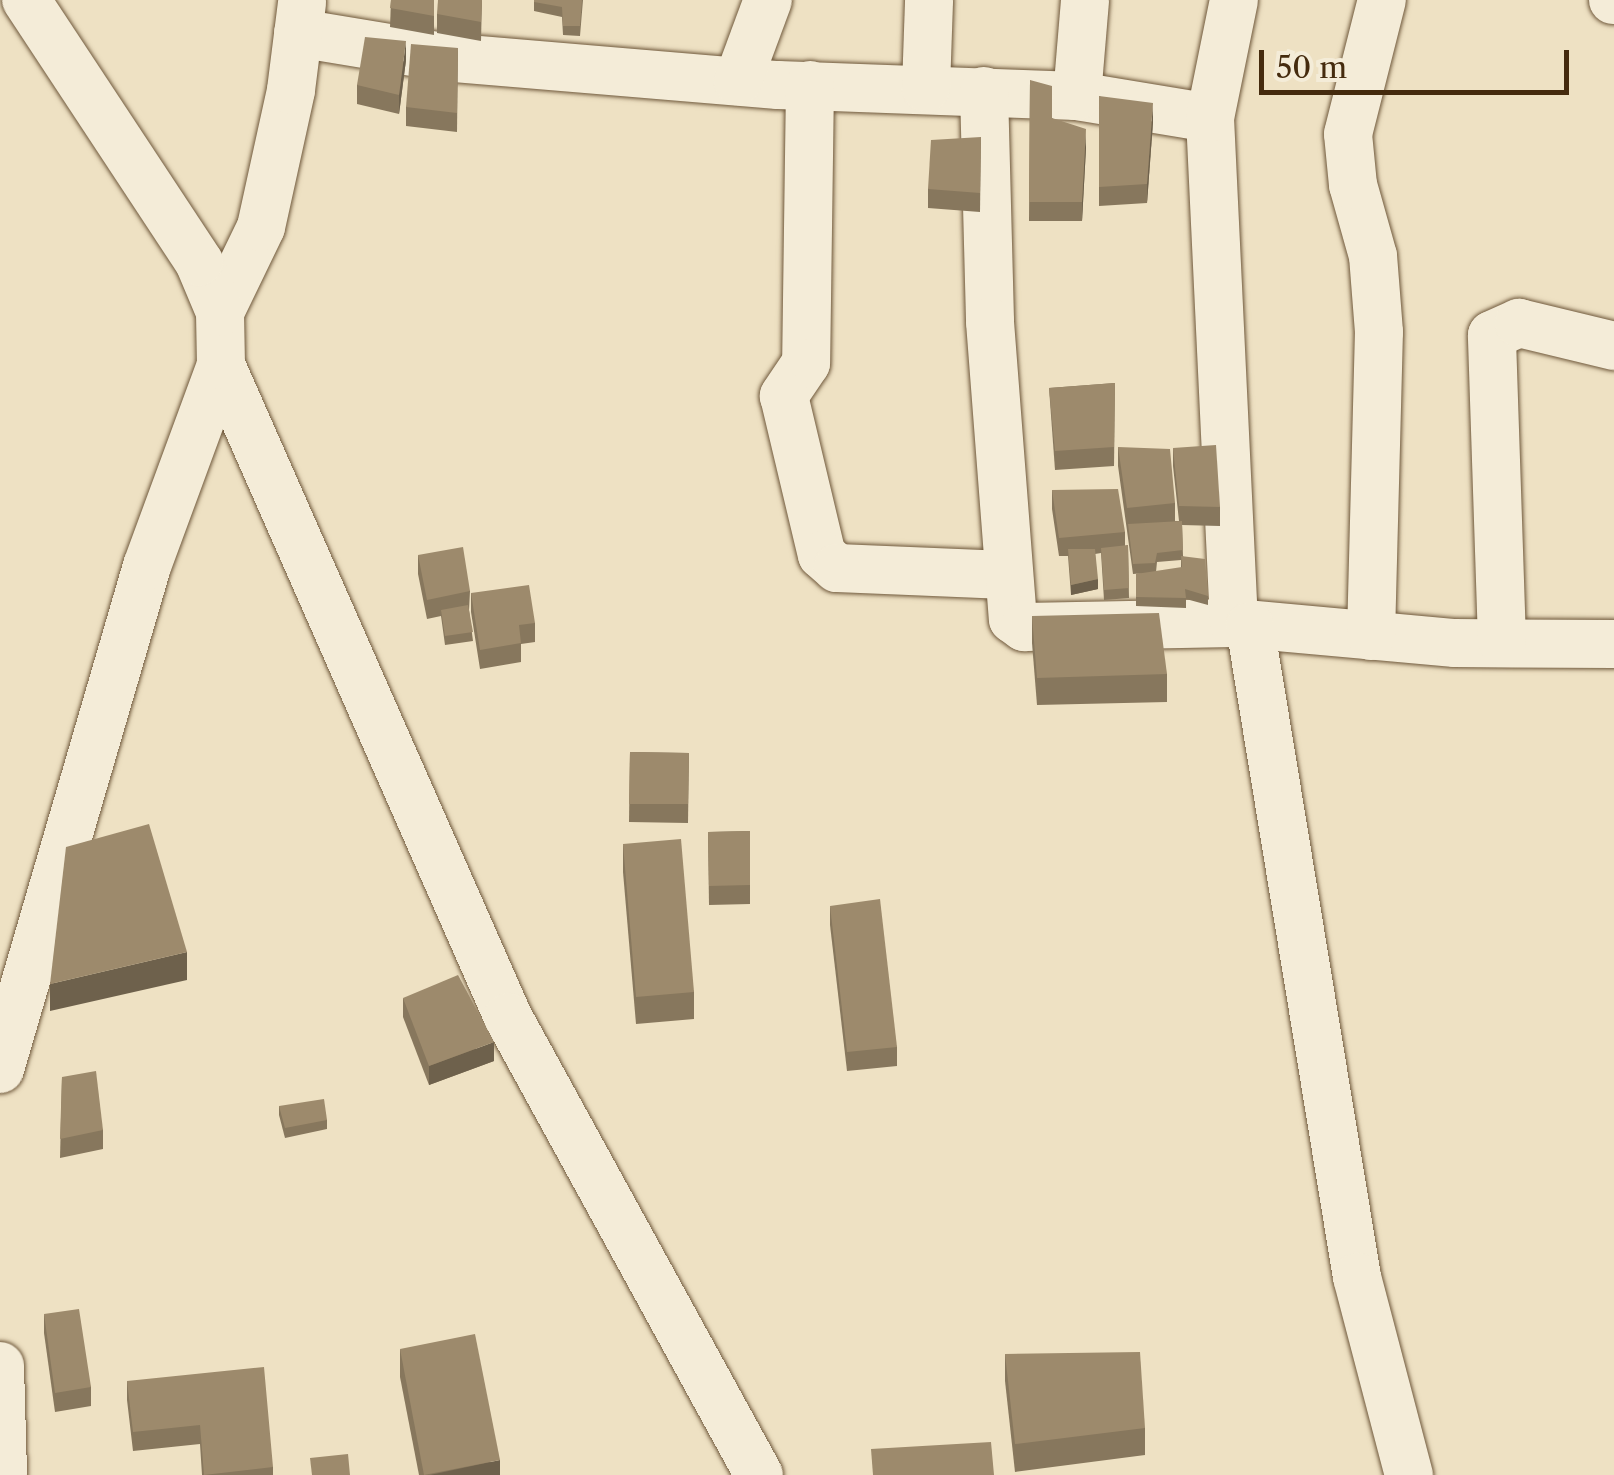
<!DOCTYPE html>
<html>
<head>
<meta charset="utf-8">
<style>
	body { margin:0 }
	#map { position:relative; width:1614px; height:1475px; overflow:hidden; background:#eee1c3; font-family:"Libre Caslon Text",serif }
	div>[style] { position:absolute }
	.roads { filter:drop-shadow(0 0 2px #6f583b) drop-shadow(0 0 2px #6f583b) }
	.street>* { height:48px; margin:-24px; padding:0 24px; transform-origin:24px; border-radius:24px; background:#f4ecd8 }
	.wall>* { inset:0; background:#87775d }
	.shaded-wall>* { inset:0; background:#6e614c }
	.building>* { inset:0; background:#9d8a6c }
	span { translate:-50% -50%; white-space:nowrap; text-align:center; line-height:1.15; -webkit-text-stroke:9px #f4ecd8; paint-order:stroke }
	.scale { position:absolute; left:1259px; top:50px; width:310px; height:45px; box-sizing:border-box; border:5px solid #452b0e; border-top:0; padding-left:12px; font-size:30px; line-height:35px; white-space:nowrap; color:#452b0e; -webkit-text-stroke:8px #f4ecd8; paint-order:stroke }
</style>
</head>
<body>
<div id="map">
	<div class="roads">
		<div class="street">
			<div style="left:1613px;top:0;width:1px"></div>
			<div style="left:298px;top:33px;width:147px;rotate:9.4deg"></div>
			<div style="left:443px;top:57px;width:336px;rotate:4.8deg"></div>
			<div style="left:778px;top:85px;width:299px;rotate:2.1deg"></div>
			<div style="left:1077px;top:96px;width:135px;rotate:9.4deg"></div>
			<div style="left:738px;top:81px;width:86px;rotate:-69.7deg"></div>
			<div style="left:810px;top:85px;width:278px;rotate:90.8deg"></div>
			<div style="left:806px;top:363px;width:40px;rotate:124deg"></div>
			<div style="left:784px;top:396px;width:163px;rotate:76.6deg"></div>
			<div style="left:822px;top:555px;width:20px;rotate:41deg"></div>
			<div style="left:837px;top:568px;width:169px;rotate:2.4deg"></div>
			<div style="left:926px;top:88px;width:88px;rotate:-88deg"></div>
			<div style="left:984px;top:91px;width:231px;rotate:88.5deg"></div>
			<div style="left:990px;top:322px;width:298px;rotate:85.6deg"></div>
			<div style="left:1013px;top:619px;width:14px;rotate:36deg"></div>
			<div style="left:1024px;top:627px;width:210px;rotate:-1.1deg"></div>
			<div style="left:1234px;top:623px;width:222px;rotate:5.2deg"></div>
			<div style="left:1455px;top:643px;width:159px;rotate:0.4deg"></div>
			<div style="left:1077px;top:96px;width:96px;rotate:-85.2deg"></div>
			<div style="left:220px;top:312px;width:94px;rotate:-64.2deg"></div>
			<div style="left:261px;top:227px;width:140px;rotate:-77.6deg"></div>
			<div style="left:291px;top:90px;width:88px;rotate:-82.8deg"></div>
			<div style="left:221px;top:365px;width:712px;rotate:66.24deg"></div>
			<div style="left:508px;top:1017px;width:522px;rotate:61.28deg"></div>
			<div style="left:1234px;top:623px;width:506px;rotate:-92.72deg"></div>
			<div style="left:1210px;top:118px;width:120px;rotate:-78.5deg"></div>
			<div style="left:1250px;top:626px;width:660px;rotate:80.67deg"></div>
			<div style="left:1357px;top:1277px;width:205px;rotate:75.3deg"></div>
			<div style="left:1371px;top:636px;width:304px;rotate:-88.5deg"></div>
			<div style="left:1379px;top:332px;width:76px;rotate:-94.5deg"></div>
			<div style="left:1373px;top:256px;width:74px;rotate:-105.7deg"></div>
			<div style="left:1353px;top:185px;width:51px;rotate:-95.6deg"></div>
			<div style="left:1348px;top:134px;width:138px;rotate:-75.8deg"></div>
			<div style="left:1502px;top:641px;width:306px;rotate:-91.9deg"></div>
			<div style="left:1492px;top:335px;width:30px;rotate:-24deg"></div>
			<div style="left:1519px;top:323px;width:98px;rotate:13.6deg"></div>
			<div style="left:0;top:1069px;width:524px;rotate:-73.71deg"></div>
			<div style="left:147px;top:566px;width:214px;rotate:-69.8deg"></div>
			<div style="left:221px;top:365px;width:53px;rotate:-91.1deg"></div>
			<div style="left:220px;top:312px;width:54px;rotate:-112.8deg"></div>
			<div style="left:199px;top:262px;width:314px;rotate:-123.4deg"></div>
			<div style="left:0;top:1366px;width:109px;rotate:88.4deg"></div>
		</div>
	</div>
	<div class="wall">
		<div style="clip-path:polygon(391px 0,434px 0,434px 35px,390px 27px)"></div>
		<div style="clip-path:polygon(482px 0,481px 41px,437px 33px,437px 14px)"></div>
		<div style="clip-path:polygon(534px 0,583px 0,580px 36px,563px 35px,562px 17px,534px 11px)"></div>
		<div style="clip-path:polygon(458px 48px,457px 132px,406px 126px,406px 107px)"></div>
		<div style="clip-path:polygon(406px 60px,399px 114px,357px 104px,357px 85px)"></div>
		<div style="clip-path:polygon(1030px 80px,1052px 118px,1086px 148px,1082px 221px,1029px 221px)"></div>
		<div style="clip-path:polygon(1099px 96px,1153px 122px,1147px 203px,1099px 206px)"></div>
		<div style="clip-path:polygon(981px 137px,980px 212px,928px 208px,928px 189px)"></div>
		<div style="clip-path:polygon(1115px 383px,1114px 466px,1055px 470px,1049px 388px)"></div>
		<div style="clip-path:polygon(evenodd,1118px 447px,1175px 503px,1175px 521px,1179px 521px,1173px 466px,1173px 448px,1220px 507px,1220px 526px,1182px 525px,1183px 556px,1208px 596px,1208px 605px,1186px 599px,1186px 608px,1136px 606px,1136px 574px,1145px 573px,1133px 574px,1118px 466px,1118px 447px,1181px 560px,1181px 568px,1156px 572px,1157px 562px,1181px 560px)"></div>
		<div style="clip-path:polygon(1052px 490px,1125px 532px,1125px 546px,1128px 545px,1129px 598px,1104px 600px,1101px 553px,1095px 554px,1098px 589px,1071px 595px,1068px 556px,1059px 556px,1052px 509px)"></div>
		<div style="clip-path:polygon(418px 555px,470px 591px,469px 610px,473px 641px,445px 645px,441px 616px,427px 619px,418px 574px)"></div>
		<div style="clip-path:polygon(471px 593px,535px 623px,535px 642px,521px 644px,521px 662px,480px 669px,471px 612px)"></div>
		<div style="clip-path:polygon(1032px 616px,1167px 674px,1167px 702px,1037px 705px,1032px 643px)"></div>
		<div style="clip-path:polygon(630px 752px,689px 753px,688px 823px,629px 822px)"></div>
		<div style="clip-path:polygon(750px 831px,750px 904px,709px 905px,708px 832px)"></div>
		<div style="clip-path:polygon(623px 844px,694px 992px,694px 1019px,636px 1024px,623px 872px)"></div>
		<div style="clip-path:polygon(830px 906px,897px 1047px,897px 1066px,847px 1071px,830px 925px)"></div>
		<div style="clip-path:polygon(403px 998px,494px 1061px,429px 1085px,403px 1017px)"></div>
		<div style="clip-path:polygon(62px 1077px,103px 1130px,103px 1149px,60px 1158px)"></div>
		<div style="clip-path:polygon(279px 1106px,327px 1120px,327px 1129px,285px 1138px,279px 1115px)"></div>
		<div style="clip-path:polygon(44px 1314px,91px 1387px,91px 1406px,55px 1412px,44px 1333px)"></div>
		<div style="clip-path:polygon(400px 1349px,500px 1475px,419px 1475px,400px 1377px)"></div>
		<div style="clip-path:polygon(1005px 1354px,1145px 1428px,1145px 1455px,1015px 1472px,1005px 1381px)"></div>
		<div style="clip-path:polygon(127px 1381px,273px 1467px,273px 1475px,202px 1475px,200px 1444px,133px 1451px,127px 1400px)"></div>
	</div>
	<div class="shaded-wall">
		<div style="clip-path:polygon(406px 41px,406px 60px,399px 114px,399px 95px)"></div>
		<div style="clip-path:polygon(1153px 103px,1153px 122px,1147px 203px,1147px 184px)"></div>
		<div style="clip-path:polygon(1086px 129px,1086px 148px,1082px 221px,1082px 202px)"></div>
		<div style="clip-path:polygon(1098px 579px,1098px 589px,1071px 595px,1071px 585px)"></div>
		<div style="clip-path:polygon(187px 952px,187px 980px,50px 1011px,50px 984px)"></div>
		<div style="clip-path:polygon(494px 1042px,494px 1061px,429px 1085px,429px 1066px)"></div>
		<div style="clip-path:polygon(500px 1460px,500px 1475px,430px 1475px)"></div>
	</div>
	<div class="building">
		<div style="clip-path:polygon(391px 0,434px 0,434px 16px,390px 8px)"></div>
		<div style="clip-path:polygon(438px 0,482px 0,481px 22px,437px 14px)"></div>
		<div style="clip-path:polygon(534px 0,582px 0,580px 26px,563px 26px,562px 7px,534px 2px)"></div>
		<div style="clip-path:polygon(365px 37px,406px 41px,399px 95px,357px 85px)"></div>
		<div style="clip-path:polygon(411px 44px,458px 48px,457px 113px,406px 107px)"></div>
		<div style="clip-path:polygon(1030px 80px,1052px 86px,1052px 118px,1086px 129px,1082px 202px,1029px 202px)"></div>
		<div style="clip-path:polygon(1099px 96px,1153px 103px,1147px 184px,1099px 187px)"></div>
		<div style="clip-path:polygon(981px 137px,980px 193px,928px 189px,931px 140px)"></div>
		<div style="clip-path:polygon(1115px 383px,1114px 447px,1055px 451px,1049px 388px)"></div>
		<div style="clip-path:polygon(1216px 445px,1220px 507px,1179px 506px,1173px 448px)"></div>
		<div style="clip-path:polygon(1118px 447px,1170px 449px,1175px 503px,1127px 508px)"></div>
		<div style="clip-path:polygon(1118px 489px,1125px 532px,1059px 538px,1052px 490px)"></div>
		<div style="clip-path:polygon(1182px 521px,1183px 550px,1157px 553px,1155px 563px,1133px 564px,1128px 524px)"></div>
		<div style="clip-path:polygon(1128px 545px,1129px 588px,1104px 590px,1101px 548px)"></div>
		<div style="clip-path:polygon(463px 547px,470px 591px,427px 600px,418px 555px)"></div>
		<div style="clip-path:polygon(1068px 549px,1095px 549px,1098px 579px,1071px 585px)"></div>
		<div style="clip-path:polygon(1181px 556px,1205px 559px,1208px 596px,1185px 589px,1186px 598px,1136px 597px,1136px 574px,1182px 567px)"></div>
		<div style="clip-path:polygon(529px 585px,535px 623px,519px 625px,521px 643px,480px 650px,471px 593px)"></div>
		<div style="clip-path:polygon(468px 605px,473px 632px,445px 636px,441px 610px)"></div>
		<div style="clip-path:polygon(1159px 613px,1167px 674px,1037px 678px,1032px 616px)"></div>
		<div style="clip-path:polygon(630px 752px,689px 753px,688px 804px,629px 804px)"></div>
		<div style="clip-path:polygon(149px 824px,187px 952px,50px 984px,66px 847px)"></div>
		<div style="clip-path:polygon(750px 831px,750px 885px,709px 886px,708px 832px)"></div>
		<div style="clip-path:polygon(681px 839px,694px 992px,636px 997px,623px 844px)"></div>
		<div style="clip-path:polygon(880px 899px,897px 1047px,847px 1052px,830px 906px)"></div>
		<div style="clip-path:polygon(458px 975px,494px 1042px,429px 1066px,403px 998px)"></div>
		<div style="clip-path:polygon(96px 1071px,103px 1130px,60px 1139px,62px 1077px)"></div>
		<div style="clip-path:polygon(324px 1099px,327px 1120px,285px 1128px,279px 1106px)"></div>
		<div style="clip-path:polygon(79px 1309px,91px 1387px,55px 1393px,44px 1314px)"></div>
		<div style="clip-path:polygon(475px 1334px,500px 1460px,424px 1475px,400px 1349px)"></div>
		<div style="clip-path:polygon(1140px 1352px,1145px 1428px,1015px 1444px,1005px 1354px)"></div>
		<div style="clip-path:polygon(264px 1367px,273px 1467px,204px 1475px,200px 1425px,133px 1432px,127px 1381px)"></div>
		<div style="clip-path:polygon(991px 1442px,994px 1475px,873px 1475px,871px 1449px)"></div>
		<div style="clip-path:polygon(348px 1454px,350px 1475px,312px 1475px,310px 1458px)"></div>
	</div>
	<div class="scale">50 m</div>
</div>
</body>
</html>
